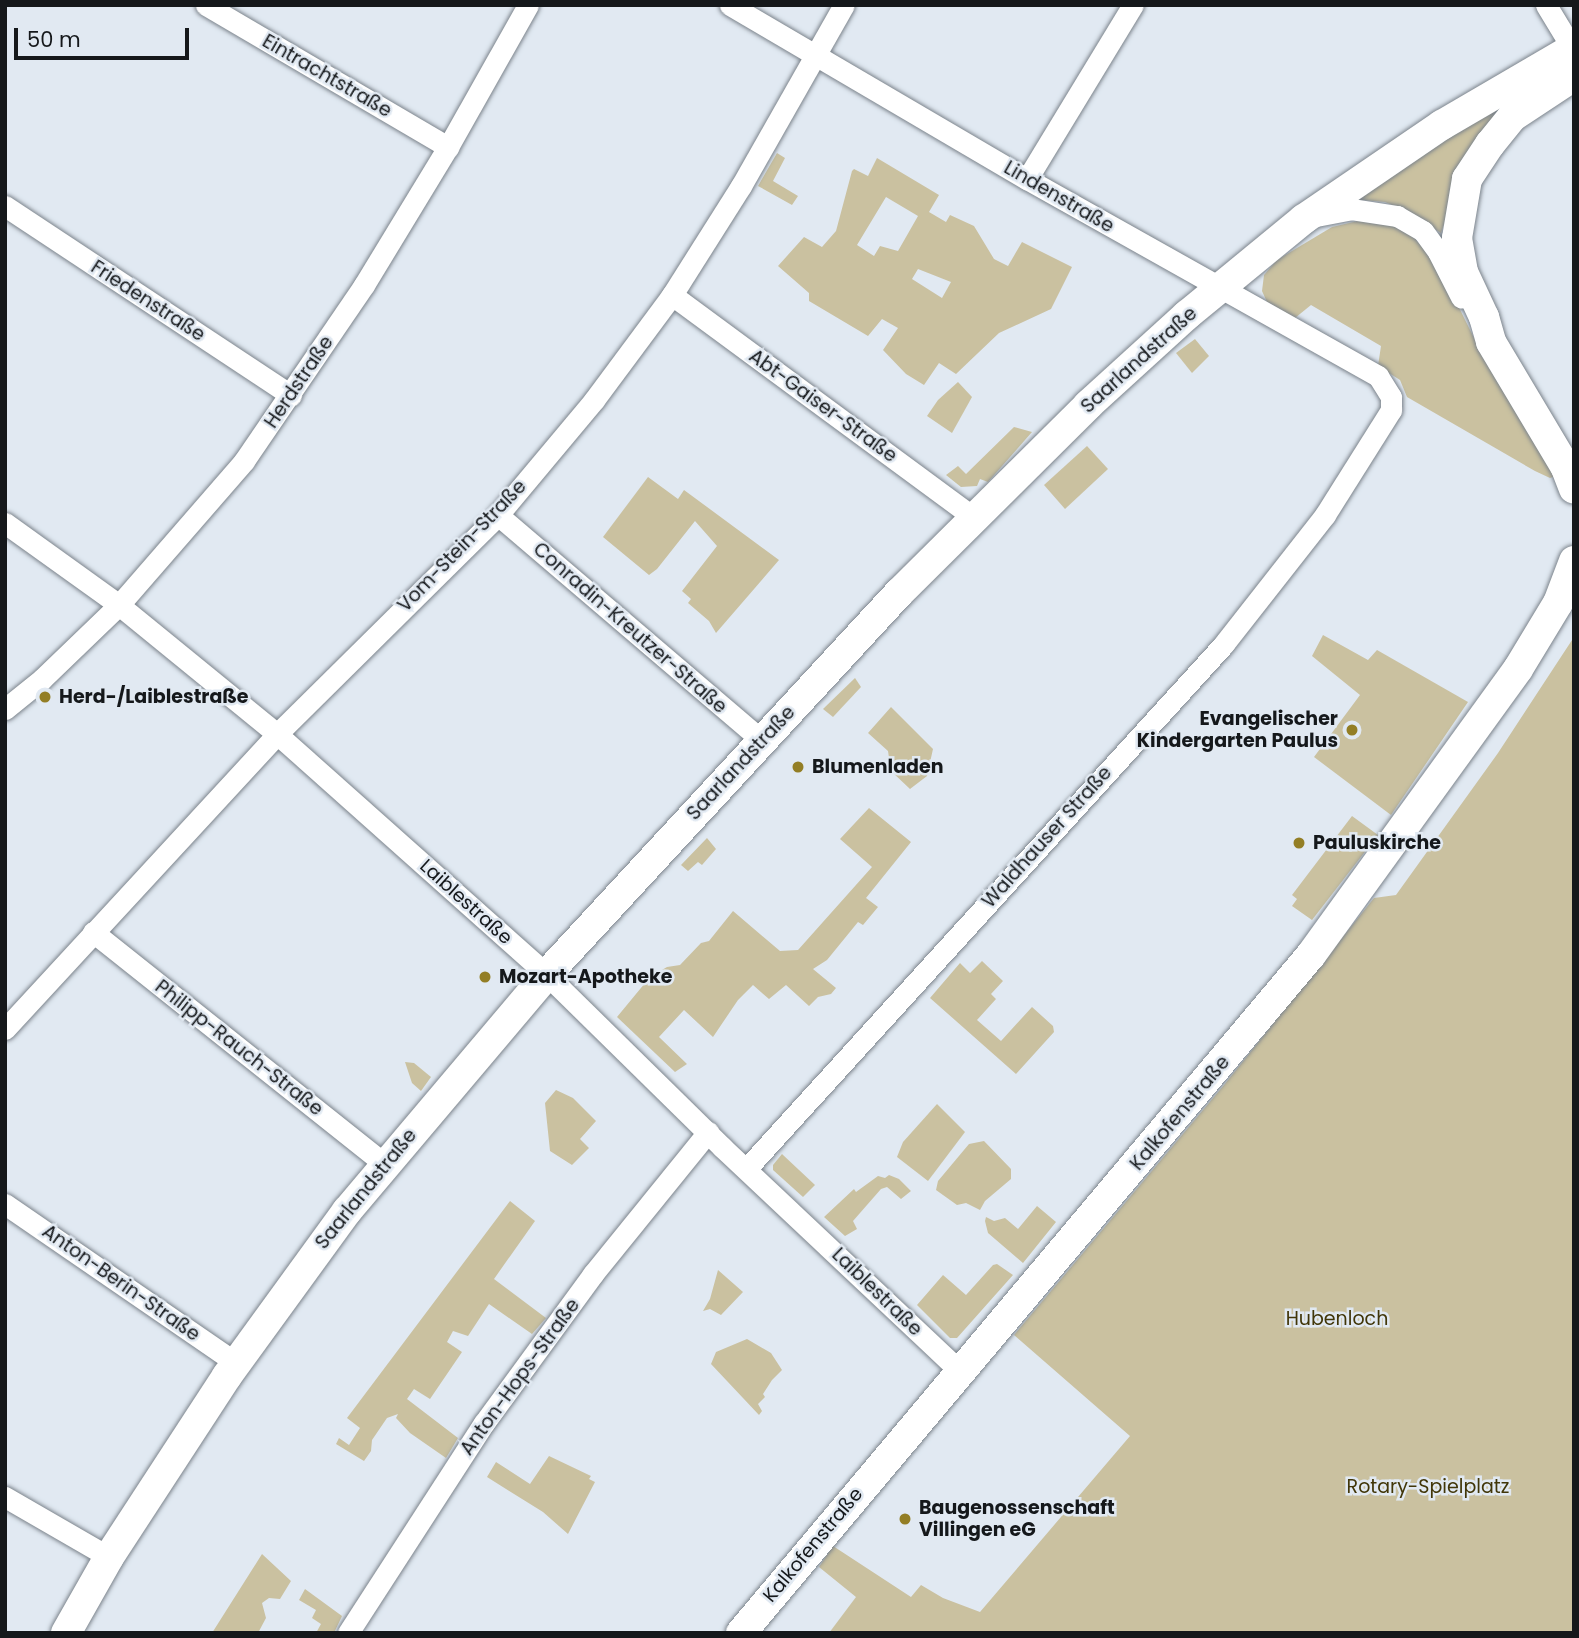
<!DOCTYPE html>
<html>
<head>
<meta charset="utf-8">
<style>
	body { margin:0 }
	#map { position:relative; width:1579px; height:1638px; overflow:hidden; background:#e1e9f2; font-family:Poppins,sans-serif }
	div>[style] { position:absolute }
	.green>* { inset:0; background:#cac1a0 }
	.roads { filter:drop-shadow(0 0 2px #7b838b) drop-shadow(0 0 2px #7b838b) }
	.street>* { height:21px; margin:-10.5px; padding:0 10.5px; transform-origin:10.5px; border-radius:10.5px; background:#fff }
	.secondary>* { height:30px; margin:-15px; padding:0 15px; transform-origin:15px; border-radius:15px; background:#fff }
	.dots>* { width:19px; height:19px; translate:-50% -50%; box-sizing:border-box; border:4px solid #e1e9f2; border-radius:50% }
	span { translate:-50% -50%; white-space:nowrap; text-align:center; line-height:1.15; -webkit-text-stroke:5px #e1e9f2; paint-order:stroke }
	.street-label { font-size:19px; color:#15181b }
	.poi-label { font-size:19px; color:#15181b; font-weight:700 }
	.left { translate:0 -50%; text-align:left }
	.right { translate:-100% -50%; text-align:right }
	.park-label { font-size:19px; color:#413608 }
	.frame { position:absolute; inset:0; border:7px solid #15181b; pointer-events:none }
	.scale { position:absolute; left:14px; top:28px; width:175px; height:32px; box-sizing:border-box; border:4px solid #15181b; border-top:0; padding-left:9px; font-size:21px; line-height:24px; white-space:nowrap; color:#15181b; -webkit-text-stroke:5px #e1e9f2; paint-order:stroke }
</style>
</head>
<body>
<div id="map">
	<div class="green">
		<div style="clip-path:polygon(1514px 93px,1456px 188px,1441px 233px,1402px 209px,1385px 202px,1351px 199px)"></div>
		<div style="clip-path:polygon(777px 153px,785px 158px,773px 181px,798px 196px,792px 205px,758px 186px)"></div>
		<div style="clip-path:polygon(evenodd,877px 158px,939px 195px,929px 212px,946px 222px,950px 215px,974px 226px,994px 259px,1008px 266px,1022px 242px,1072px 267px,1051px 309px,999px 333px,956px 374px,939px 363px,924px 385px,906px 374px,883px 350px,898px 328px,882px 319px,868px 336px,809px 301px,809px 293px,778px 266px,804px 237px,822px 247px,836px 231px,852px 171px,854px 169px,868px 176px,877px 158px,886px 197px,918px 216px,898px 251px,880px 246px,874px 256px,857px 245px,886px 197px,877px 158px,918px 269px,951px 282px,942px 298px,912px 279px,918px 269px)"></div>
		<div style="clip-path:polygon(1366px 219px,1381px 221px,1411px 234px,1438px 265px,1475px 340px,1556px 476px,1550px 478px,1535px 471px,1407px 397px,1400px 380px,1378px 366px,1381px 346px,1311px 305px,1295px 318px,1267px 302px,1262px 291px,1264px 275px,1277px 260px,1332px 227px)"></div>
		<div style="clip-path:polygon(1195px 339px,1209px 356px,1192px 373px,1176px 353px)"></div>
		<div style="clip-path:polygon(958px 382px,972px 397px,952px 433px,927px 416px,938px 400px)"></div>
		<div style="clip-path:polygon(1014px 427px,1032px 432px,988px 482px,980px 479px,977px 486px,961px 487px,946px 475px,958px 466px,966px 474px)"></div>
		<div style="clip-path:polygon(1087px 446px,1108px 469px,1065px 509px,1044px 485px)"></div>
		<div style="clip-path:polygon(648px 477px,678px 499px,684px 490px,779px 560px,716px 633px,709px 621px,688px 603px,691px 599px,682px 591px,717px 546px,695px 521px,657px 569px,649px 575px,603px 537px)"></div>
		<div style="clip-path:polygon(1323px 635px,1368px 660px,1377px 650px,1468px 702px,1391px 815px,1314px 757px,1360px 695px,1312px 656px)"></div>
		<div style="clip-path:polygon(1574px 637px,1574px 1633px,829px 1633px,856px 1597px,819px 1567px,833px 1546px,911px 1597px,921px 1585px,943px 1598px,980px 1612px,1130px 1436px,1014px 1335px,1224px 1085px,1374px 898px,1396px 895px,1498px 753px)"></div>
		<div style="clip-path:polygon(855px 678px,861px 687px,833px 717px,823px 709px)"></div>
		<div style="clip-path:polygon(891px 707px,933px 749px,927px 776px,910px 789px,891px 771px,888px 751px,868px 733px)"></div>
		<div style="clip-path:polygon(869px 808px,911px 842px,866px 898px,878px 907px,863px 925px,858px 922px,827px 960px,813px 969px,836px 988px,831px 994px,818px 997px,809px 1006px,786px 985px,769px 999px,753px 985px,738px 1000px,713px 1037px,684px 1010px,659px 1037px,687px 1064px,675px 1072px,617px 1017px,650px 977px,667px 967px,680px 965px,701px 943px,709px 941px,733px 911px,780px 951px,798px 950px,872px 867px,840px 839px)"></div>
		<div style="clip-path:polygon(1352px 816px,1378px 835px,1312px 920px,1292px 906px,1297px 899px,1292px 895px)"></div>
		<div style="clip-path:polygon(707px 838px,716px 849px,702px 865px,698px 862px,688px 871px,681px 865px)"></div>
		<div style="clip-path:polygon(982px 961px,1003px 981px,991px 994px,996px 999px,977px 1020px,1001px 1041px,1032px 1007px,1053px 1026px,1054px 1032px,1016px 1074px,930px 998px,960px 963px,970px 973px)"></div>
		<div style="clip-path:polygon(405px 1062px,414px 1063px,431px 1077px,421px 1091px,412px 1083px)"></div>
		<div style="clip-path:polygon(556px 1090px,573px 1098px,596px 1121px,580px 1139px,589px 1148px,572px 1165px,550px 1151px,545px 1103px)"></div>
		<div style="clip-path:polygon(937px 1104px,965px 1132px,928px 1181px,897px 1157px,903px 1142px)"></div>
		<div style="clip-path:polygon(984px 1141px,1011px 1169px,1011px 1179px,985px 1201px,980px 1210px,966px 1203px,957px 1205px,936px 1190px,938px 1181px,969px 1144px)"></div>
		<div style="clip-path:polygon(782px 1154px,815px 1185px,803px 1197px,773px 1170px,773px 1165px)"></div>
		<div style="clip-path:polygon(889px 1175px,899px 1179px,911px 1191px,901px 1199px,887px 1187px,881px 1189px,853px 1221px,857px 1229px,845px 1236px,824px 1217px,854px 1189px,856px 1192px,878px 1176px,885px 1178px)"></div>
		<div style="clip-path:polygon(510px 1201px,535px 1221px,494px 1279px,546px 1318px,532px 1334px,489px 1304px,468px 1336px,453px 1331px,447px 1342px,462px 1352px,430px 1399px,414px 1389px,407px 1399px,458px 1438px,446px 1458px,410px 1433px,396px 1418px,398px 1414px,387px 1418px,372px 1440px,371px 1451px,364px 1461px,336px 1444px,339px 1438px,349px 1445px,360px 1428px,347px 1418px)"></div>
		<div style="clip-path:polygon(1037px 1206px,1056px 1222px,1023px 1263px,988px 1233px,985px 1221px,986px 1217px,994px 1221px,1005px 1218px,1018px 1229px)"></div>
		<div style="clip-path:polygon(997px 1264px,1013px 1275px,957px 1338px,950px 1338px,917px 1305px,943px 1275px,966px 1295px,993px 1265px)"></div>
		<div style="clip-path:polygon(718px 1270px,743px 1292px,721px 1315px,710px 1309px,703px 1311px,710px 1299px)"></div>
		<div style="clip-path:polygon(747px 1339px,771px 1353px,782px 1370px,772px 1380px,763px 1394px,765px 1397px,758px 1404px,762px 1411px,759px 1415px,711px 1364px,716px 1352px)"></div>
		<div style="clip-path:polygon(549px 1456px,591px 1476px,589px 1479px,595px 1482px,568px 1534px,543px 1512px,487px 1477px,496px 1462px,530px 1484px)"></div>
		<div style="clip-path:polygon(262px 1554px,291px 1581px,280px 1599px,269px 1598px,262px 1603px,266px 1618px,258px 1633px,212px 1633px)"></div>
		<div style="clip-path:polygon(305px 1589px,342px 1616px,334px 1633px,316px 1633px,321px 1624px,312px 1618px,316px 1610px,299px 1600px)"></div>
	</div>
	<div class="roads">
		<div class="street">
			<div style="left:206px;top:5px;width:281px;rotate:30.4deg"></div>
			<div style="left:730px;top:5px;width:344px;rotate:30.4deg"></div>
			<div style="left:1027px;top:179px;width:403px;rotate:29.3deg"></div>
			<div style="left:1378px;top:376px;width:25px;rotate:58deg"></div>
			<div style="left:1391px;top:397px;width:13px;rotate:90deg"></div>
			<div style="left:1391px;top:410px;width:124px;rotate:122.2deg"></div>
			<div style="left:1325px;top:515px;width:164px;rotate:128.1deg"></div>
			<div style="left:1224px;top:644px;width:709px;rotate:132.31deg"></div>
			<div style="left:1546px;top:5px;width:50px;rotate:58.8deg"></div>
			<div style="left:1027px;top:179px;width:204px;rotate:-58.7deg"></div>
			<div style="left:5px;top:206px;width:343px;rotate:33.5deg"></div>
			<div style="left:1316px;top:216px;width:36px;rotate:-11deg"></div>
			<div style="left:1351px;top:209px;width:47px;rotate:8.7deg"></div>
			<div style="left:1397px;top:216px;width:30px;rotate:30deg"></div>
			<div style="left:1423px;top:231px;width:26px;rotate:54deg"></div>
			<div style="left:1438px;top:252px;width:51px;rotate:62.9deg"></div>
			<div style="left:672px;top:295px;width:374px;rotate:36.4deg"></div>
			<div style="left:498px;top:515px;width:346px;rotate:40.5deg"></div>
			<div style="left:5px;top:523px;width:140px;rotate:35.7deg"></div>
			<div style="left:119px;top:605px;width:204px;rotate:39.2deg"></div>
			<div style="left:277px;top:734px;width:353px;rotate:41.7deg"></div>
			<div style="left:541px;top:969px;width:254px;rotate:44.5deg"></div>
			<div style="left:722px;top:1147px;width:327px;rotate:43.3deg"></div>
			<div style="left:5px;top:709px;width:48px;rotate:-39deg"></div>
			<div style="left:42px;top:679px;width:107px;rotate:-43.9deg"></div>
			<div style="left:119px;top:605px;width:191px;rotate:-49deg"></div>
			<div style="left:244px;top:461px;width:213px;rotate:-55.7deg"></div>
			<div style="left:364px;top:285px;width:162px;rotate:-58.7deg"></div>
			<div style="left:448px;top:147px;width:163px;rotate:-60.6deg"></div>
			<div style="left:93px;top:932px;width:373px;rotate:38.5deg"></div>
			<div style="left:5px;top:1029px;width:401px;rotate:-47.3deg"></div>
			<div style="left:277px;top:734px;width:311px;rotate:-44.7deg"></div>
			<div style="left:498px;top:515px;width:150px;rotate:-50.1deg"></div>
			<div style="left:594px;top:400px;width:131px;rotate:-53.4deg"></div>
			<div style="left:672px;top:295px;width:129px;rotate:-57.7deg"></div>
			<div style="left:741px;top:186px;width:208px;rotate:-60.4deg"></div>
			<div style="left:5px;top:1204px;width:280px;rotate:34.5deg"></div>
			<div style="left:5px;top:1497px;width:120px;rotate:30deg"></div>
			<div style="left:348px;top:1633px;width:250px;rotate:-57.1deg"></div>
			<div style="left:484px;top:1423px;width:185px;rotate:-53.8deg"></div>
			<div style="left:593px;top:1274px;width:183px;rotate:-51deg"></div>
		</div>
		<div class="secondary">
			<div style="left:1574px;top:76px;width:74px;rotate:146.5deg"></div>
			<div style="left:1512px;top:117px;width:35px;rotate:129deg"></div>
			<div style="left:1490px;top:144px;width:42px;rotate:123.3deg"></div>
			<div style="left:1467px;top:179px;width:60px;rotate:99.6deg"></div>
			<div style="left:1457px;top:238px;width:35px;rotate:80deg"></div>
			<div style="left:1463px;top:272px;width:50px;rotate:65deg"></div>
			<div style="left:1484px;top:317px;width:26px;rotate:74deg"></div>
			<div style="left:1491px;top:342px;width:147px;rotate:59.2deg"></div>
			<div style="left:1566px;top:468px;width:22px;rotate:69deg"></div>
			<div style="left:66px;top:1633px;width:87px;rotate:-60.5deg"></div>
			<div style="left:109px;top:1557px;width:216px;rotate:-56.9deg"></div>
			<div style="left:227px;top:1376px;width:204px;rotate:-54deg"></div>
			<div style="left:347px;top:1211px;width:310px;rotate:-49.8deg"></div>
			<div style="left:547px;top:974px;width:519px;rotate:-47.27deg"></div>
			<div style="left:899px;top:593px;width:267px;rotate:-44.8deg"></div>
			<div style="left:1088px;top:405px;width:134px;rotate:-42.3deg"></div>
			<div style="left:1187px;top:315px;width:151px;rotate:-39.4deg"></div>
			<div style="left:1304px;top:219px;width:167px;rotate:-34.3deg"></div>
			<div style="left:1442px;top:125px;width:153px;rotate:-30.3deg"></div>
			<div style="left:741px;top:1633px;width:886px;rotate:-49.95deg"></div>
			<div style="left:1311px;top:955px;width:353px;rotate:-54.1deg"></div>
			<div style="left:1518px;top:669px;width:77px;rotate:-58.8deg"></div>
			<div style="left:1558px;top:603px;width:45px;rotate:-69.1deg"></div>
		</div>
	</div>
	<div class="dots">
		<div style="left:45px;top:697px;background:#937e25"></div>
		<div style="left:1352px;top:730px;background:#937e25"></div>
		<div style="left:798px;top:767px;background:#937e25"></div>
		<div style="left:1299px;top:843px;background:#937e25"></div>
		<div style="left:485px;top:977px;background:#937e25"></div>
		<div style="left:905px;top:1519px;background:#937e25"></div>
	</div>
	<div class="street-label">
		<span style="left:327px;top:76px;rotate:30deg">Eintrachtstraße</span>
		<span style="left:1059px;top:197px;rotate:30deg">Lindenstraße</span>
		<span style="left:148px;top:301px;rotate:33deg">Friedenstraße</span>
		<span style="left:1139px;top:360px;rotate:-42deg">Saarlandstraße</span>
		<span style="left:299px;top:382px;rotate:-56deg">Herdstraße</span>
		<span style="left:823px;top:406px;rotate:36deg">Abt-Gaiser-Straße</span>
		<span style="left:462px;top:546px;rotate:-46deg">Vom-Stein-Straße</span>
		<span style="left:630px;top:628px;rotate:41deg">Conradin-Kreutzer-Straße</span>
		<span style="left:741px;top:763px;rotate:-47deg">Saarlandstraße</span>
		<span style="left:1047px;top:837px;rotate:-48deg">Waldhauser Straße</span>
		<span style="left:466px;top:902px;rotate:42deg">Laiblestraße</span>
		<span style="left:239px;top:1048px;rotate:38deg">Philipp-Rauch-Straße</span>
		<span style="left:1180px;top:1113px;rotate:-50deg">Kalkofenstraße</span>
		<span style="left:366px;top:1189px;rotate:-51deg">Saarlandstraße</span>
		<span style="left:121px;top:1283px;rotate:35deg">Anton-Berin-Straße</span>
		<span style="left:877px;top:1292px;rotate:44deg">Laiblestraße</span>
		<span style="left:520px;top:1377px;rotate:-54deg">Anton-Hops-Straße</span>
		<span style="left:813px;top:1545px;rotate:-50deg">Kalkofenstraße</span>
	</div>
	<div class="poi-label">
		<span class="left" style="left:59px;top:697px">Herd-/Laiblestraße</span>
		<span class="right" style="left:1338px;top:730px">Evangelischer<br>Kindergarten Paulus</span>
		<span class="left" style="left:812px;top:767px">Blumenladen</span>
		<span class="left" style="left:1313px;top:843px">Pauluskirche</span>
		<span class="left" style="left:499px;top:977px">Mozart-Apotheke</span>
		<span class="left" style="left:919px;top:1519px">Baugenossenschaft<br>Villingen eG</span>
	</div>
	<div class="park-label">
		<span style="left:1337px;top:1319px">Hubenloch</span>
		<span style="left:1428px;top:1487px">Rotary-Spielplatz</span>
	</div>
	<div class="frame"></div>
	<div class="scale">50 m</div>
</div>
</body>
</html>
